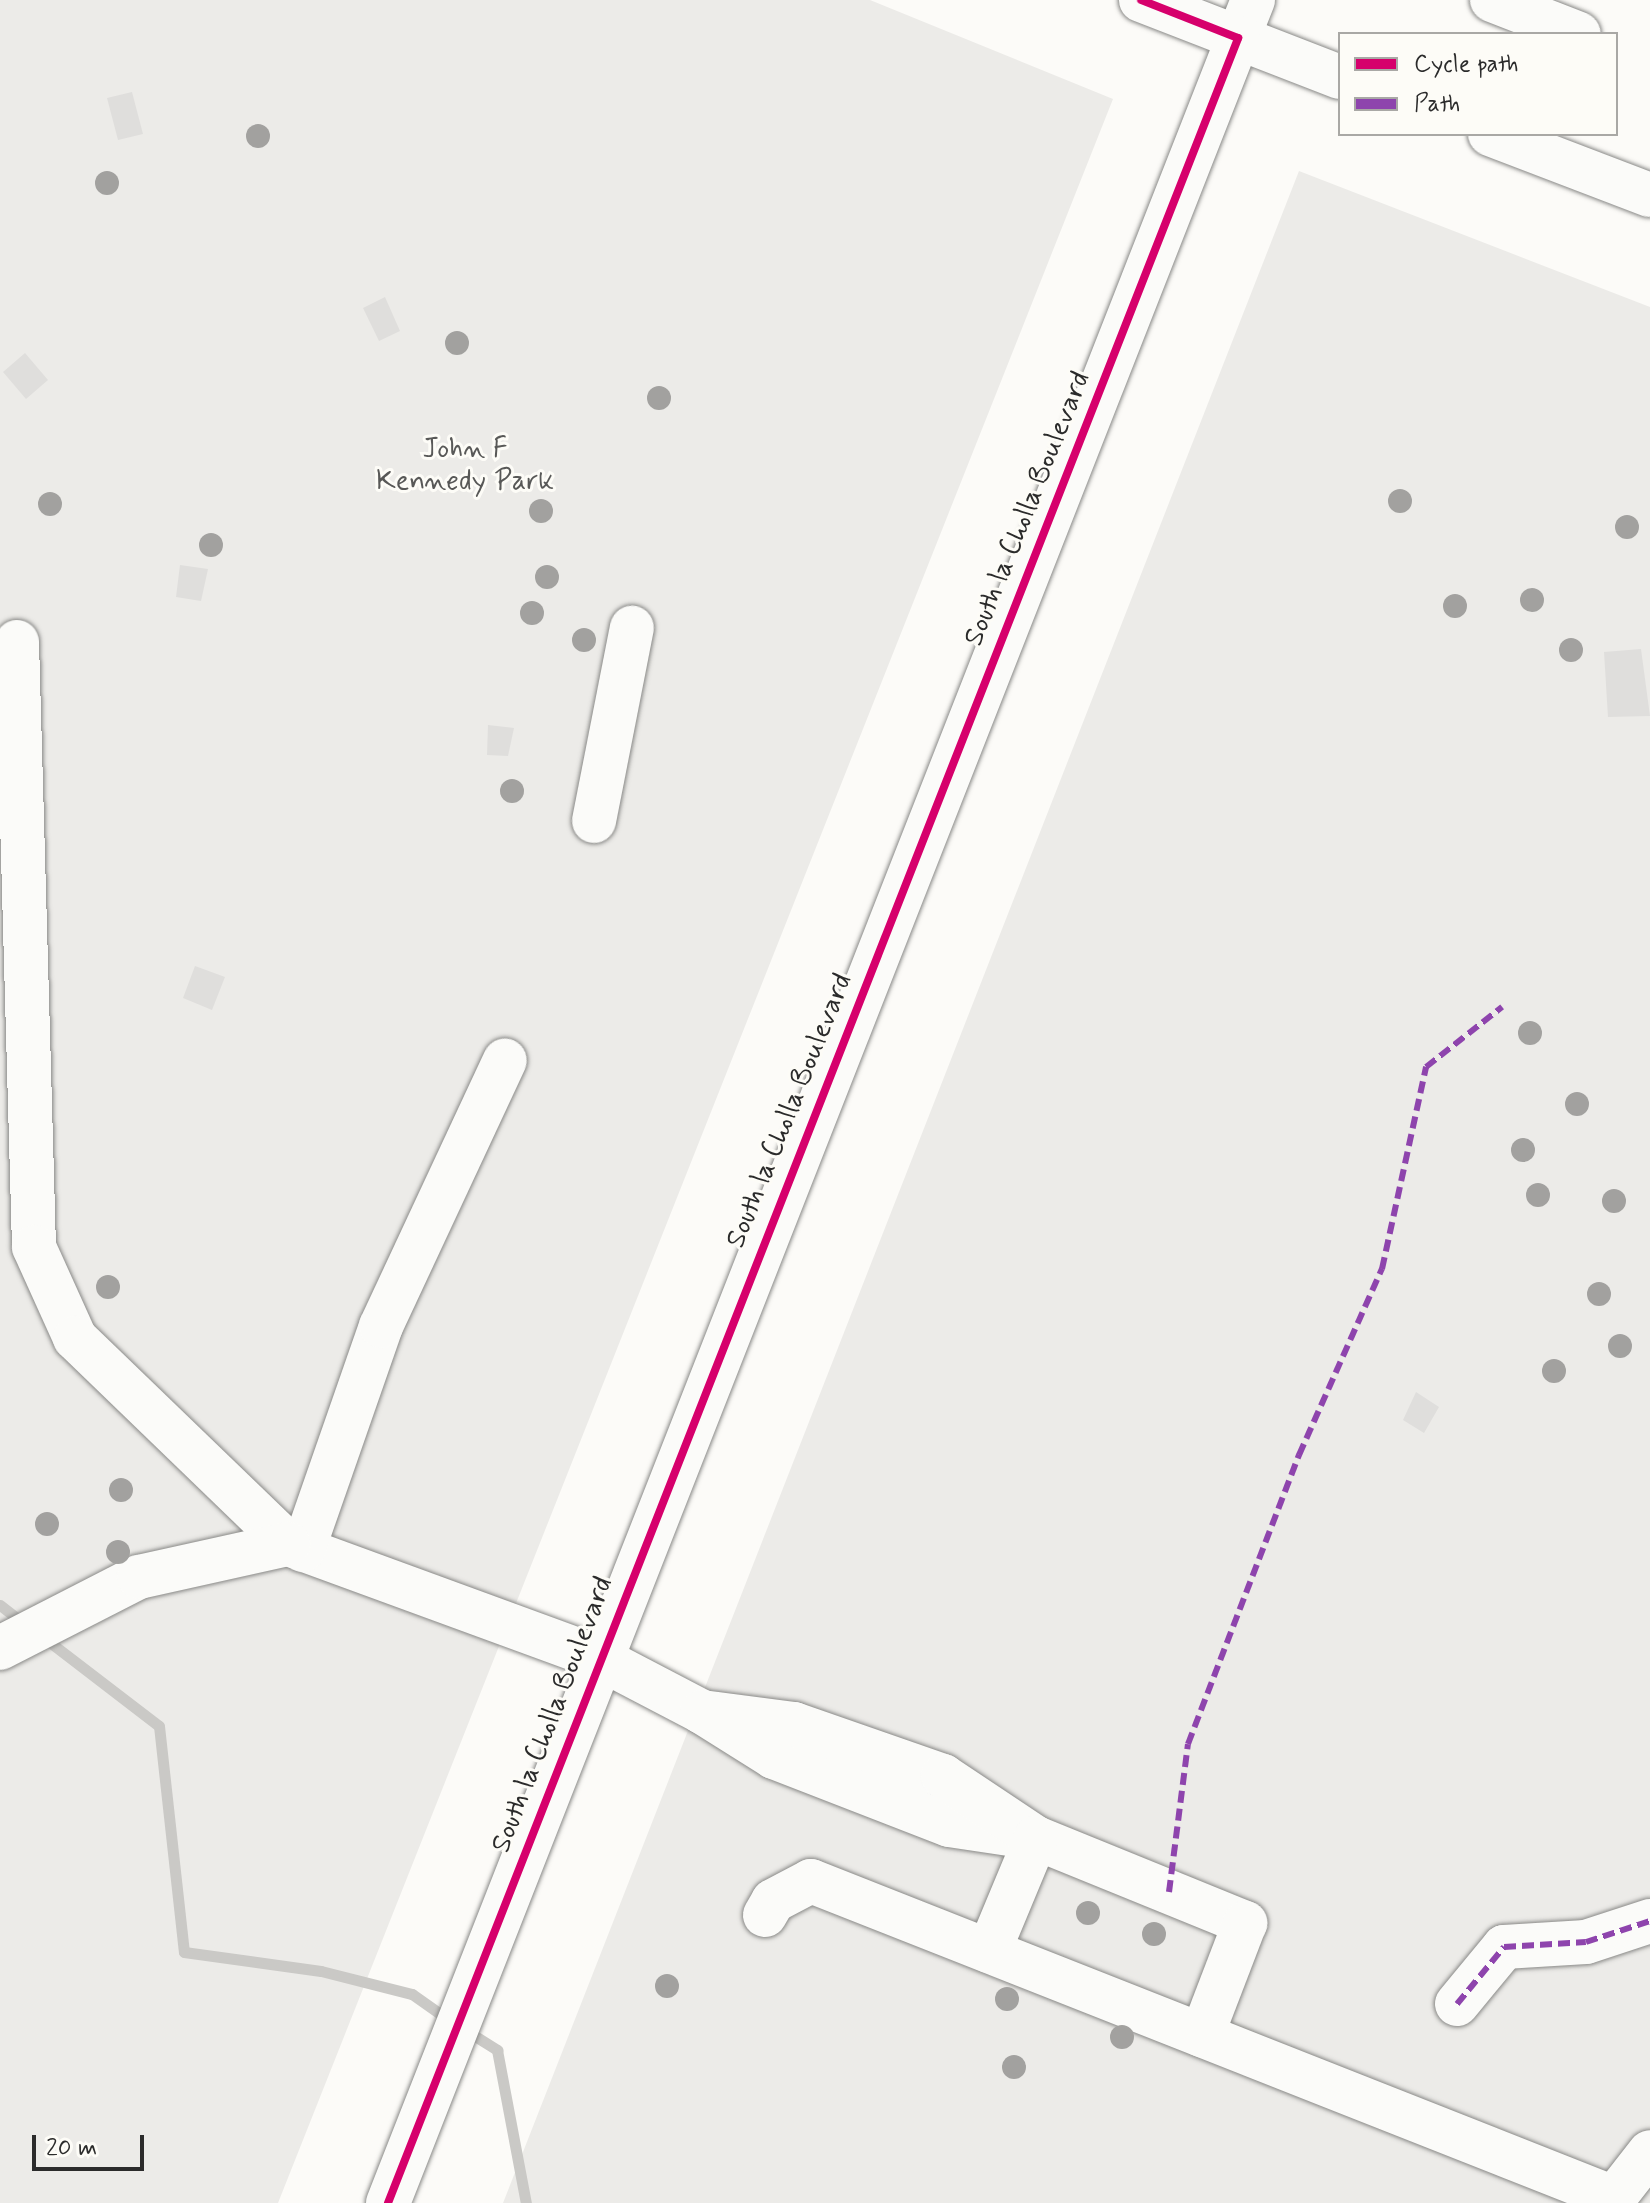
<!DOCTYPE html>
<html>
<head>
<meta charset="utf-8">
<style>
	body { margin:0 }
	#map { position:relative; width:1650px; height:2203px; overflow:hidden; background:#fcfbf8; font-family:Mynerve,sans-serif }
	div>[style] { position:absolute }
	.green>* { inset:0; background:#ecebe8 }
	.stream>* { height:11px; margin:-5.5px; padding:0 5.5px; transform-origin:5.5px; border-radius:5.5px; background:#cac9c6 }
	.building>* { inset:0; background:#dfdedc }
	.roads { filter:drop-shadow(0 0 2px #898987) drop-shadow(0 0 2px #898987) }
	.minor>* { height:44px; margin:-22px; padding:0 22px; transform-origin:22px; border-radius:22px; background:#fbfbf9 }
	.major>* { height:44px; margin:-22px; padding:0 22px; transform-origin:22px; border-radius:22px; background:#fbfbf9 }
	.quiet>* { height:6px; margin-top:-3px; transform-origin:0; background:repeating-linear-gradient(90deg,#8e44ad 0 12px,transparent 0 18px) }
	.cycleway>* { height:8px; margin:-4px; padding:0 4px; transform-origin:4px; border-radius:4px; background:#d6006c }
	.trees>* { width:24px; height:24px; margin:-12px; border-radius:50%; background:#a2a19f }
	span { translate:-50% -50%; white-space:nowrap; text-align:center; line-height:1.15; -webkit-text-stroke:6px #fdfcf7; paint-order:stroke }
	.park-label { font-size:28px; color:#585857 }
	.street-label { font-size:28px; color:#2b2b2b }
	.legend { position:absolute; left:1338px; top:32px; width:280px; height:104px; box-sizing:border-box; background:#fdfcf7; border:2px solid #a9a8a5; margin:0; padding:10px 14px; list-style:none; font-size:24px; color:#2b2b2b }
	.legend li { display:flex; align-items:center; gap:16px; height:40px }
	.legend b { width:40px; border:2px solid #a9a8a5 }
	.scale { position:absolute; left:32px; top:2135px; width:112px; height:36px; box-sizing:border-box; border:4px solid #2b2b2b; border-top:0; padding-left:10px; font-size:24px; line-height:28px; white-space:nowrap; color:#2b2b2b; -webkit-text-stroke:6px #fdfcf7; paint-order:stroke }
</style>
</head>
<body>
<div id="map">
	<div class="green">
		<div style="clip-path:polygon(0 0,870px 0,1113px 99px,278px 2203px,0 2203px)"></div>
		<div style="clip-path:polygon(1299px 171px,1650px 307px,1650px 2203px,503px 2203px)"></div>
	</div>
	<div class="stream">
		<div style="left:0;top:1605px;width:33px;rotate:38deg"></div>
		<div style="left:43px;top:1637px;width:146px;rotate:37.5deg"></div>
		<div style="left:159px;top:1726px;width:227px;rotate:83.7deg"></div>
		<div style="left:184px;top:1952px;width:138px;rotate:7.9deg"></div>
		<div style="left:321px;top:1971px;width:94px;rotate:14.2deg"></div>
		<div style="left:412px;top:1994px;width:45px;rotate:35.1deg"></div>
		<div style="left:467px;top:2031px;width:36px;rotate:32deg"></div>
		<div style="left:497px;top:2050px;width:156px;rotate:79.3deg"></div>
	</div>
	<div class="building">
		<div style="clip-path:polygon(132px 92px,143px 134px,118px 140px,107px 98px)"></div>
		<div style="clip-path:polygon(385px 297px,400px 331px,379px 341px,363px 308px)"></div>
		<div style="clip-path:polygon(25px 353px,48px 380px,26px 399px,3px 372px)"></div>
		<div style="clip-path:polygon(180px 565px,208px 569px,201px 601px,176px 597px)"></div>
		<div style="clip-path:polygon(1641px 649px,1650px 716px,1608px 717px,1604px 652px)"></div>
		<div style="clip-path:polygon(488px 725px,514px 728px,508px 756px,487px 755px)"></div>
		<div style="clip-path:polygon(195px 966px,225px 977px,212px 1010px,183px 998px)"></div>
		<div style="clip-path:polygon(1416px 1392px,1439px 1407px,1424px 1433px,1403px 1420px)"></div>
	</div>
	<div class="roads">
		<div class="minor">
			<div style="left:1492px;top:0;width:93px;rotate:21.3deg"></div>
			<div style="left:1238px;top:38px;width:41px;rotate:-68.5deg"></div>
			<div style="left:17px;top:642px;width:605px;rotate:88.39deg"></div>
			<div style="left:34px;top:1247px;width:100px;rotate:65.7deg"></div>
			<div style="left:75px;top:1338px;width:296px;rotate:44deg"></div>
			<div style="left:288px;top:1544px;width:329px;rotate:20.1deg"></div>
			<div style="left:597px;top:1657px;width:119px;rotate:27.6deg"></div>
			<div style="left:594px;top:821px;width:197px;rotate:-78.9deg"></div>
			<div style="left:303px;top:1550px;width:237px;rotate:-70.8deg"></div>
			<div style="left:381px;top:1326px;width:293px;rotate:-65deg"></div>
			<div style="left:0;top:1648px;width:156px;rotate:-27.1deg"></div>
			<div style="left:139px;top:1577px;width:153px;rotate:-12.5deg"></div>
			<div style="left:1036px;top:1838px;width:88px;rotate:-171.5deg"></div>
			<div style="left:949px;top:1825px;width:188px;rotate:-158.8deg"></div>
			<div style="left:774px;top:1757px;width:85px;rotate:-148deg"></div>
			<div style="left:702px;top:1712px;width:93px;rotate:7.4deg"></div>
			<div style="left:794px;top:1724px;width:158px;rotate:19.2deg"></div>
			<div style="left:943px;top:1776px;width:112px;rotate:33.7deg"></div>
			<div style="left:1036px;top:1838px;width:226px;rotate:22.1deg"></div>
			<div style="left:1245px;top:1923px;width:120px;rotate:111deg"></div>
			<div style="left:765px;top:1915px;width:16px;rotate:-60deg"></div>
			<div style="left:773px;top:1901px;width:43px;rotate:-27.8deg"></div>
			<div style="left:811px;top:1881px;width:863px;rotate:21.54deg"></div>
			<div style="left:1614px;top:2198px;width:58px;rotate:-52deg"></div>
			<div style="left:989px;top:1951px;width:122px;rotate:-67.4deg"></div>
			<div style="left:1457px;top:2004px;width:74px;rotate:-50.5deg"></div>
			<div style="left:1504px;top:1947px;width:82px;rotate:-3.5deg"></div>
			<div style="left:1586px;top:1942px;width:67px;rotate:-18.2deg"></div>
		</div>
		<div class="major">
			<div style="left:1141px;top:0;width:213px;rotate:21.2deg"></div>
			<div style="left:1490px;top:134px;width:171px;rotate:20.9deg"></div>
			<div style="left:388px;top:2203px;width:2326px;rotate:-68.56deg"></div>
		</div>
	</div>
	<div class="quiet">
		<div style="left:1169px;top:1892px;width:149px;rotate:-82.7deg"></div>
		<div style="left:1188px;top:1744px;width:310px;rotate:-69deg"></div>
		<div style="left:1299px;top:1455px;width:204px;rotate:-66deg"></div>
		<div style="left:1382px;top:1269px;width:207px;rotate:-77.7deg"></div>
		<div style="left:1426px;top:1067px;width:97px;rotate:-38.3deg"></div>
		<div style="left:1457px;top:2004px;width:74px;rotate:-50.5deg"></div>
		<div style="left:1504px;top:1947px;width:82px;rotate:-3.5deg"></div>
		<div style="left:1586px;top:1942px;width:67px;rotate:-18.2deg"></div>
	</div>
	<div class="cycleway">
		<div style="left:388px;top:2203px;width:2326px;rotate:-68.56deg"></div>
		<div style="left:1238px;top:38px;width:104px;rotate:-158.6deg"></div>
	</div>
	<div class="trees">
		<div style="left:258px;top:136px"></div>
		<div style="left:107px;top:183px"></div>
		<div style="left:457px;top:343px"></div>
		<div style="left:659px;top:398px"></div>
		<div style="left:1400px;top:501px"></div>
		<div style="left:50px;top:504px"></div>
		<div style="left:541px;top:511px"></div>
		<div style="left:1627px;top:527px"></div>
		<div style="left:211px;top:545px"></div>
		<div style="left:547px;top:577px"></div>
		<div style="left:1532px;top:600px"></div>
		<div style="left:1455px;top:606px"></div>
		<div style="left:532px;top:613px"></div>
		<div style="left:584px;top:640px"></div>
		<div style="left:1571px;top:650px"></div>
		<div style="left:512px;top:791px"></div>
		<div style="left:1530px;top:1033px"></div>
		<div style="left:1577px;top:1104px"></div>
		<div style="left:1523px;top:1150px"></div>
		<div style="left:1538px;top:1195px"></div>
		<div style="left:1614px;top:1201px"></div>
		<div style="left:108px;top:1287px"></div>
		<div style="left:1599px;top:1294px"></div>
		<div style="left:1620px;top:1346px"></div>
		<div style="left:1554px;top:1371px"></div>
		<div style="left:121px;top:1490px"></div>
		<div style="left:47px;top:1524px"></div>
		<div style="left:118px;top:1552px"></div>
		<div style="left:1088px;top:1913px"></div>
		<div style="left:1154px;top:1934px"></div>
		<div style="left:667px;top:1986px"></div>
		<div style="left:1007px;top:1999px"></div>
		<div style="left:1122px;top:2037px"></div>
		<div style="left:1014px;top:2067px"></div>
	</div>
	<div class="park-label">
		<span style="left:465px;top:466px">John F<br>Kennedy Park</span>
	</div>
	<div class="street-label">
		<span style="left:1028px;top:509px;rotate:-68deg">South la Cholla Boulevard</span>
		<span style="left:790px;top:1111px;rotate:-68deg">South la Cholla Boulevard</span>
		<span style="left:553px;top:1715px;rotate:-69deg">South la Cholla Boulevard</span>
	</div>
	<ul class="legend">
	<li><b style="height:10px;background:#d6006c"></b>Cycle path</li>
	<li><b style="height:10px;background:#8e44ad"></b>Path</li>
	</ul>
	<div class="scale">20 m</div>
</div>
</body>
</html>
